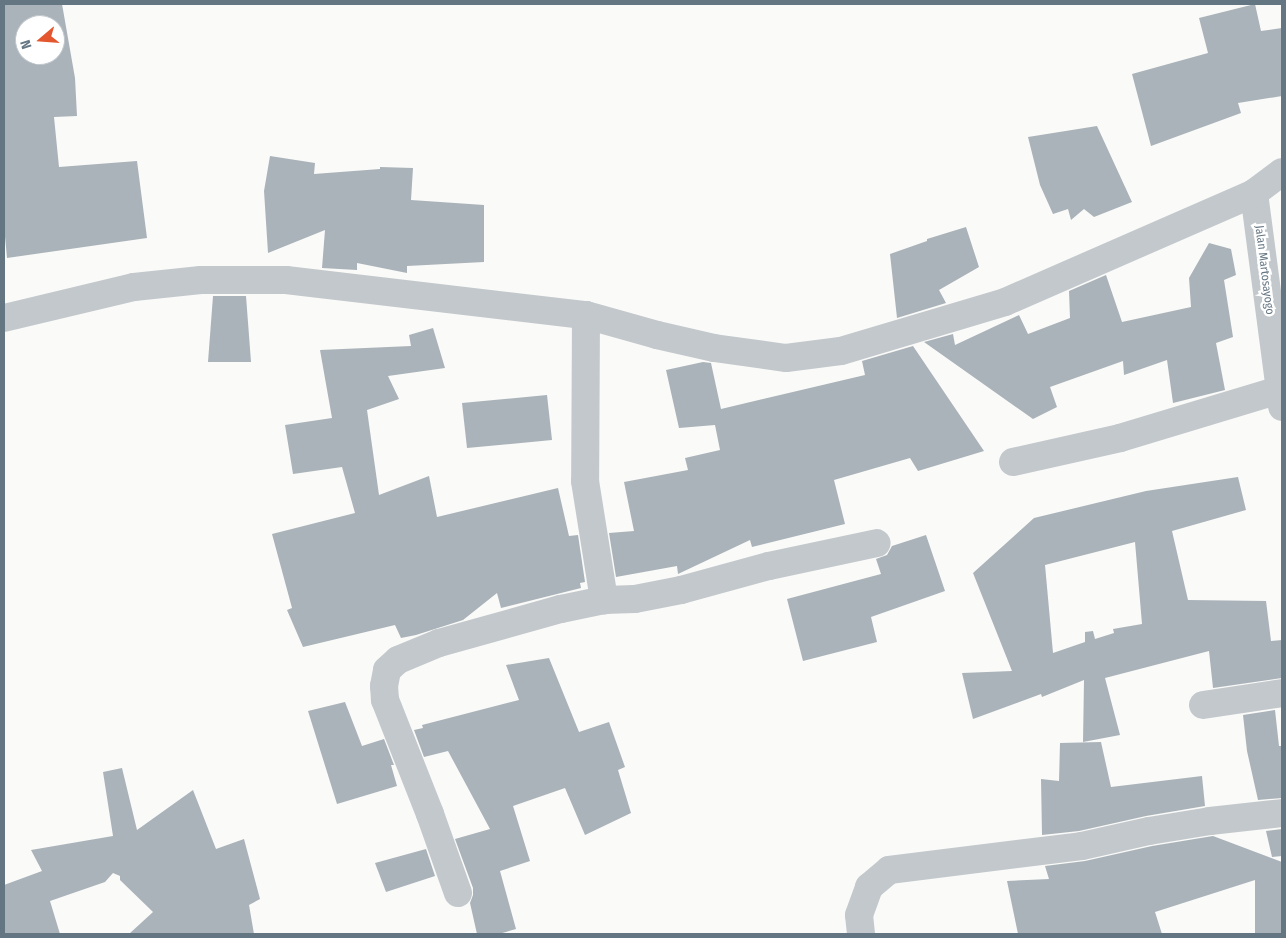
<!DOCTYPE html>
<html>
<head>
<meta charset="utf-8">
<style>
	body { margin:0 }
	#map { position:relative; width:1286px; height:938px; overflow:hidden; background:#fafaf8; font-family:"Fira Sans Condensed",sans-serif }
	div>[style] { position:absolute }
	.building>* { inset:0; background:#aab3b9 }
	.minor>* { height:28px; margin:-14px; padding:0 14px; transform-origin:14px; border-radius:14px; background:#c3c8cc }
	span { translate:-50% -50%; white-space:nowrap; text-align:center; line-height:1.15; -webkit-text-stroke:5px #fff; paint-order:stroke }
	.street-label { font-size:12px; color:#657683 }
	.frame { position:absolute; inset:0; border:5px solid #657683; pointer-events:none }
	.north { position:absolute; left:15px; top:15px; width:50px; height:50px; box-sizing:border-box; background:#fff; border:1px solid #c1c8cd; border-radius:50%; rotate:252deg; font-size:14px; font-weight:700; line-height:20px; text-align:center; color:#657683 }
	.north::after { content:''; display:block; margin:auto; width:18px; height:22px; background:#e4572e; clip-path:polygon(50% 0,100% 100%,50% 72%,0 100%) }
</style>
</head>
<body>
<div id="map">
	<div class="building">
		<div style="clip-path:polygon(evenodd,4px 4px,62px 4px,75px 78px,77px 116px,54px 117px,59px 167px,137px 161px,147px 238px,7px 258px,4px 226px,4px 4px,25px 25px,55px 25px,55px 55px,25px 55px,25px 25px)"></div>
		<div style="clip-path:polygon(1255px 4px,1261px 31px,1282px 28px,1282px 96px,1238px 103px,1241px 113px,1151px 146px,1132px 74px,1208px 53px,1199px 18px)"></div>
		<div style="clip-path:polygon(1097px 126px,1132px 202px,1094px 217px,1084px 209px,1071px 220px,1068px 209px,1053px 214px,1040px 185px,1028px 137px)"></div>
		<div style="clip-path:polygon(270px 156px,315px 163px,314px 174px,380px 169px,380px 167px,413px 168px,411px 200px,484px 205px,484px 262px,407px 266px,407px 273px,357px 263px,357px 270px,322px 268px,325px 230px,268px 253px,264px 191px)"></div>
		<div style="clip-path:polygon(966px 227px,979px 267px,939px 290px,946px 303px,897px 318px,890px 254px,927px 241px,927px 239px)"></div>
		<div style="clip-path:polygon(1209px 243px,1231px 249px,1236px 275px,1224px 280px,1233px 337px,1216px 343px,1225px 390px,1173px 403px,1167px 360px,1124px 375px,1123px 361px,1050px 387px,1057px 407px,1033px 419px,924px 342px,953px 334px,955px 345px,1019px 315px,1028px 334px,1070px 318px,1069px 291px,1106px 275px,1122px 322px,1191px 307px,1189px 278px)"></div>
		<div style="clip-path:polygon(213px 296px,246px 296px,251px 362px,208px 362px)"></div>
		<div style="clip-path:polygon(433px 328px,445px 368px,388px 376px,399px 399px,367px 410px,379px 495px,429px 476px,437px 517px,558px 488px,569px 536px,578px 535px,585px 582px,580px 583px,581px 588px,501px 608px,497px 593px,463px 620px,416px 635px,401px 638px,395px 625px,303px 647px,287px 610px,292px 608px,272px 534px,355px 513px,342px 467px,293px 474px,285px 425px,332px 418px,320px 350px,411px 346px,409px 335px)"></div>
		<div style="clip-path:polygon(913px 346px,984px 451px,918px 471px,910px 458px,834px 480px,845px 524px,752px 547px,750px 540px,678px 574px,677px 566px,616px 577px,609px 533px,634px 531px,624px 482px,688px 470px,685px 458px,720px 450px,715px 425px,679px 428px,666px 370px,703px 362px,711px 363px,721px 409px,865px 375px,862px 361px)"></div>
		<div style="clip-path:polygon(547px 395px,552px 440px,467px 448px,462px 403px)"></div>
		<div style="clip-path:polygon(evenodd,1238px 477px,1246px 510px,1172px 531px,1188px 600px,1266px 601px,1271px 641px,1282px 640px,1282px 678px,1213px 688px,1209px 651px,1105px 678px,1120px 735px,1083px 742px,1084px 680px,1042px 697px,1041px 694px,973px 719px,962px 673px,1012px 671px,973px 573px,1034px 518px,1146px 491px,1238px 477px,1135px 542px,1142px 624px,1113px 629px,1114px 633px,1095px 639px,1093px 631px,1085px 632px,1085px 642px,1053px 653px,1045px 565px,1135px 542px)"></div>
		<div style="clip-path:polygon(926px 535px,945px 591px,871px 617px,877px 642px,803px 661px,787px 599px,881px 574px,876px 559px,887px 555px,892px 546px)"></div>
		<div style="clip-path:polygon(549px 658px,579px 732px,609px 722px,625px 767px,618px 770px,631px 813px,585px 835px,565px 788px,513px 806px,530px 861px,500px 871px,516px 929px,499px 934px,477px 934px,470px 903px,473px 895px,473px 888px,455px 839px,490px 829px,448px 751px,424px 757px,414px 730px,423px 728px,422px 725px,519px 700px,506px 665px)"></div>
		<div style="clip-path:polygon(345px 702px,362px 746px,384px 739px,394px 765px,391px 765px,397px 786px,337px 804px,308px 711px)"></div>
		<div style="clip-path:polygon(1275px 710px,1279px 746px,1282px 746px,1282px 798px,1258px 800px,1247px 751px,1243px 715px)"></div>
		<div style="clip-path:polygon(1101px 742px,1111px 787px,1202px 776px,1205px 806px,1146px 816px,1079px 831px,1042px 835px,1041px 779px,1059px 781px,1060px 743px)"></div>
		<div style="clip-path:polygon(122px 768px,137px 830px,193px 790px,216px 849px,244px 839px,260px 899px,249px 905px,254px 934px,129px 934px,153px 912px,120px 880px,120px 876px,113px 873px,105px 882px,50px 901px,60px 934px,4px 934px,4px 885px,42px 871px,31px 850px,113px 836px,103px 772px)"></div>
		<div style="clip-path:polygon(1282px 829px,1282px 856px,1272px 857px,1266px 831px)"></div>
		<div style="clip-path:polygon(1213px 836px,1282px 862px,1282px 934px,1255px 934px,1255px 880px,1155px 912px,1162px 934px,1018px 934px,1007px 881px,1049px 879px,1045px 866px,1085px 861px,1152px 846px)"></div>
		<div style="clip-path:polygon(426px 849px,435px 876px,386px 892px,375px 863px)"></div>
	</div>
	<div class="minor">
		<div style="left:1254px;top:193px;width:216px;rotate:82.5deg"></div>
		<div style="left:586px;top:315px;width:166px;rotate:90.3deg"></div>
		<div style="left:585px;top:481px;width:121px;rotate:80.9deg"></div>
		<div style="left:4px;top:318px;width:134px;rotate:-13.4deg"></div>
		<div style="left:134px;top:287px;width:67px;rotate:-6deg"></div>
		<div style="left:201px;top:280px;width:85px"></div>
		<div style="left:286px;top:280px;width:302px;rotate:6.7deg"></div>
		<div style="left:586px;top:315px;width:74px;rotate:15.7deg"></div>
		<div style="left:657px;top:335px;width:58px;rotate:12.8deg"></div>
		<div style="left:714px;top:348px;width:73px;rotate:7.9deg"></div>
		<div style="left:786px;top:358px;width:55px;rotate:-7.3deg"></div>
		<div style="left:841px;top:351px;width:171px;rotate:-16.6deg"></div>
		<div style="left:1005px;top:302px;width:272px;rotate:-23.6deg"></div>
		<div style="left:1254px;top:193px;width:35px;rotate:-37deg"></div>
		<div style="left:1013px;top:462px;width:110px;rotate:-12.6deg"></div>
		<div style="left:1120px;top:438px;width:166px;rotate:-16.8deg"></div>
		<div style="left:1203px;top:705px;width:80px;rotate:-8.6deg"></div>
		<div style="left:458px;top:893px;width:84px;rotate:-109.5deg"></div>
		<div style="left:430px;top:814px;width:123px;rotate:-111.5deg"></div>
		<div style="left:385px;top:700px;width:14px;rotate:-94deg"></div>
		<div style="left:384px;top:686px;width:16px;rotate:-79deg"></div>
		<div style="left:387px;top:670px;width:15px;rotate:-42deg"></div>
		<div style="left:398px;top:660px;width:44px;rotate:-22.5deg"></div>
		<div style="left:439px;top:643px;width:127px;rotate:-15.6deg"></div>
		<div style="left:561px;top:609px;width:44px;rotate:-11.8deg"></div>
		<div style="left:604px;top:600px;width:31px;rotate:-2deg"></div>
		<div style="left:635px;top:599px;width:47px;rotate:-11.1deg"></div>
		<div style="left:681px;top:590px;width:91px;rotate:-15.3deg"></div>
		<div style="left:769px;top:566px;width:110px;rotate:-12deg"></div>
		<div style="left:861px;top:934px;width:19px;rotate:-96deg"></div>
		<div style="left:859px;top:915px;width:30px;rotate:-70deg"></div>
		<div style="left:869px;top:887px;width:26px;rotate:-40deg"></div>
		<div style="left:889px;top:870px;width:194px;rotate:-7.1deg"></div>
		<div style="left:1082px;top:846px;width:69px;rotate:-12.6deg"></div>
		<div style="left:1149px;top:831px;width:62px;rotate:-9.3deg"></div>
		<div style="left:1210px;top:821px;width:72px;rotate:-6.3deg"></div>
	</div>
	<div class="street-label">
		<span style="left:1264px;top:270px;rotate:83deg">Jalan Martosayogo</span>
	</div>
	<div class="frame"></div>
	<div class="north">N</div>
</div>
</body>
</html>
